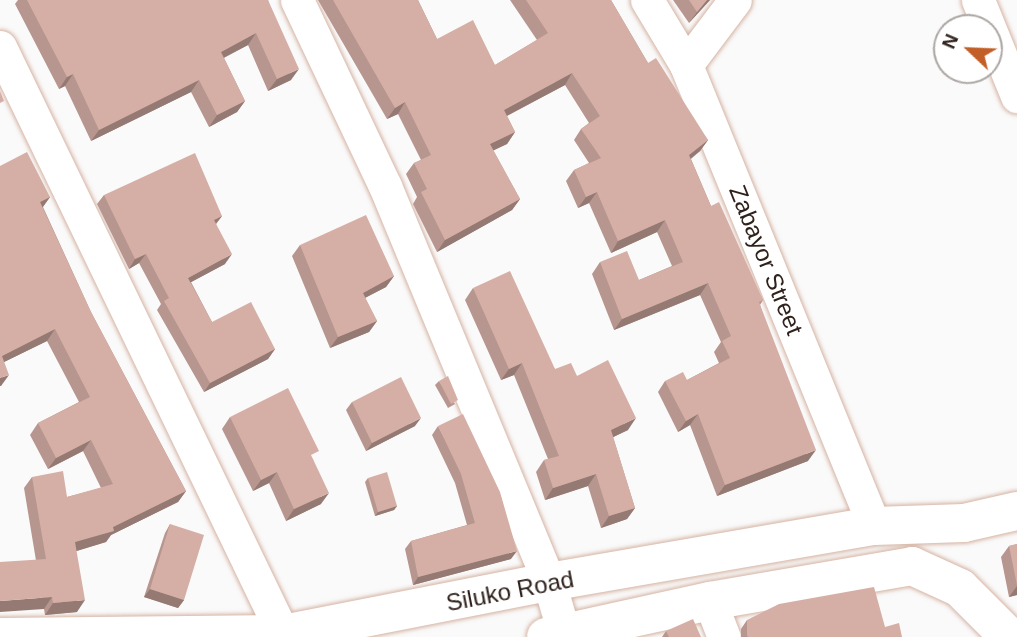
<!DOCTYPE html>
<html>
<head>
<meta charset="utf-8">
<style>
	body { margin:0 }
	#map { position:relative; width:1017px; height:637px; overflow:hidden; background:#fafafa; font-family:Helvetica,sans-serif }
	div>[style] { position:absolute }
	.roads { filter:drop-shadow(0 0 2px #d5b3a3) drop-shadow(0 0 2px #d5b3a3) }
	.minor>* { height:33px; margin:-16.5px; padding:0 16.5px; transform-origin:16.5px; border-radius:16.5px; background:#fff }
	.major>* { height:38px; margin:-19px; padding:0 19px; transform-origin:19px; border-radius:19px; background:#fff }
	.wall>* { inset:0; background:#b7968f }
	.shaded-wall>* { inset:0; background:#957a74 }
	.building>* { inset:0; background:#d5afa6 }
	span { translate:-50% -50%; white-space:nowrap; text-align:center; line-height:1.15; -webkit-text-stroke:5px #fff; paint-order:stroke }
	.street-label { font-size:24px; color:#2f221c }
	.north { position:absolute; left:933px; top:14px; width:70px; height:70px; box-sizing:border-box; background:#fff; border:2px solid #aca7a4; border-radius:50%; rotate:293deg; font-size:19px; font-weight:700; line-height:28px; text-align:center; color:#2f221c }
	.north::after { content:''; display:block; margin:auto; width:24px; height:32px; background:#c25f28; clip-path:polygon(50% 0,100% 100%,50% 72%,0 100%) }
</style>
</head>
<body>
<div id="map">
	<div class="roads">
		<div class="minor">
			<div style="left:297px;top:0;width:206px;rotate:64.7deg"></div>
			<div style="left:385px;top:186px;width:429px;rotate:67.5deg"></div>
			<div style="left:549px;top:582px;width:53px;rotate:73.6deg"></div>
			<div style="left:647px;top:0;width:76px;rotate:59deg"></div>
			<div style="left:686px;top:65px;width:498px;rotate:67.8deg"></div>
			<div style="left:978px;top:0;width:104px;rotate:67.9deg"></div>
			<div style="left:0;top:47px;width:652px;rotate:64.26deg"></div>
			<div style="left:686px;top:65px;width:81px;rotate:-53deg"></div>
			<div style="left:710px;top:601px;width:39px;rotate:69deg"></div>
		</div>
		<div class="major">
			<div style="left:0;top:637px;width:283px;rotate:-0.6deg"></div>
			<div style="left:283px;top:634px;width:271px;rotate:-11.1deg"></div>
			<div style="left:549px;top:582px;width:330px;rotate:-9.8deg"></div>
			<div style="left:874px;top:526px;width:90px;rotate:-1.9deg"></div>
			<div style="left:964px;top:523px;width:54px;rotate:-12.8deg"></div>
			<div style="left:546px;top:637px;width:168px;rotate:-12.4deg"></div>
			<div style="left:710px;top:601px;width:205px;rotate:-9.8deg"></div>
			<div style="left:912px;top:566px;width:53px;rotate:24.6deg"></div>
			<div style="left:960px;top:588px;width:69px;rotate:45deg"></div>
		</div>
	</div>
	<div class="wall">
		<div style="clip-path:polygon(18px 0,268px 0,291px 80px,268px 91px,248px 45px,224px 58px,245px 101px,237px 112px,209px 127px,191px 92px,91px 141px,65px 86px,59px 89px,15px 4px)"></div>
		<div style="clip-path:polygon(318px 0,418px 0,437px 39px,495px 65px,537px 40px,510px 0,611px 0,648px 63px,708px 140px,700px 151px,691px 159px,711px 206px,763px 300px,760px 305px,808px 461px,717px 496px,690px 425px,678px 432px,658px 392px,665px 381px,687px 380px,719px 363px,714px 352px,721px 342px,700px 295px,614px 330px,592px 274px,600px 262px,639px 280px,672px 266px,657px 232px,611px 253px,589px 203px,578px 208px,566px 181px,574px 170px,589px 163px,574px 140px,581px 129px,589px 123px,565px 85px,507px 116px,515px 132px,507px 144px,493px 150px,520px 199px,512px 210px,437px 252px,413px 204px,417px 197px,406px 174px,414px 163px,421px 160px,398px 114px,387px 119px)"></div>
		<div style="clip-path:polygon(673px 0,710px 0,689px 23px)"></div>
		<div style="clip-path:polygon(0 166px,50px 197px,43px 207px,91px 312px,186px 491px,178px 502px,111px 535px,106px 542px,76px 551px,77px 612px,45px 615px,24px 488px,32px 477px,67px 497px,101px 488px,83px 451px,48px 469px,30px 435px,38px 423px,79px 402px,47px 341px,4px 362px,1px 386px)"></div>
		<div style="clip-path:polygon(104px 195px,222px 216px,216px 224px,225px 264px,191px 282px,212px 322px,275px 349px,268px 359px,204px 392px,157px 310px,161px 304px,139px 263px,129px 269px,97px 204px)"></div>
		<div style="clip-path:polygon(300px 245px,394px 276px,386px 287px,365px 298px,377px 321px,369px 332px,330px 348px,292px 256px)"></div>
		<div style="clip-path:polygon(473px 288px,555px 369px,577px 376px,628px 430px,613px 437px,635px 508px,627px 519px,601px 528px,588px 486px,545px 500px,536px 472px,544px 460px,548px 459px,514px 375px,501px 380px,465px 300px)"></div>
		<div style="clip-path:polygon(439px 381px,455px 404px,448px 408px,435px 385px)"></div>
		<div style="clip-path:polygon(352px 402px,415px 426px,366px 451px,346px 410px)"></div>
		<div style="clip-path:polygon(230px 417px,313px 459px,321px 504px,286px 521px,269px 483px,253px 491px,222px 429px)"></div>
		<div style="clip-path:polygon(438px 426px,511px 559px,413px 585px,405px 549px,411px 541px,467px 525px,455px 483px,432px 435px)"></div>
		<div style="clip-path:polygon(368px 478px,397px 506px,394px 510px,375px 516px,365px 482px)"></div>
		<div style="clip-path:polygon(170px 524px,184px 600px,178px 608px,144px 597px,165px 533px)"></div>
		<div style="clip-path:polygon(1017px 544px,1017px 595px,1009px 597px,1001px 557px,1009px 546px)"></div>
		<div style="clip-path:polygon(747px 620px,885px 627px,902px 637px,741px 637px,741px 629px)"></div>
		<div style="clip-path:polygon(666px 631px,701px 637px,662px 637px)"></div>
	</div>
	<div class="shaded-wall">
		<div style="clip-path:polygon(707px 0,710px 0,689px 23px,697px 12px)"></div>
		<div style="clip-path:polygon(256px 33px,248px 45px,213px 63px,221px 52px)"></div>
		<div style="clip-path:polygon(299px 69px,291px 80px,268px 91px,277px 79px)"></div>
		<div style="clip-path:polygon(572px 73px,565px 85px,497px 121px,504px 110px)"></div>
		<div style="clip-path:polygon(73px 74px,65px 86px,59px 89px,67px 77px)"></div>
		<div style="clip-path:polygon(199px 80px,191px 92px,91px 141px,99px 130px)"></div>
		<div style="clip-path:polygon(245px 101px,237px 112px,209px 127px,217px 115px)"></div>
		<div style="clip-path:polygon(405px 102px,398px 114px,387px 119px,395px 108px)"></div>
		<div style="clip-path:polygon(515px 132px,507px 144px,482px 156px,490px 144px)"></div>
		<div style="clip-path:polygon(708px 140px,700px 151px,681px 166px,689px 155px)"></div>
		<div style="clip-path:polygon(597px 192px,589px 203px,578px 208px,586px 197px)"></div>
		<div style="clip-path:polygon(50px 197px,42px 208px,40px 202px)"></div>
		<div style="clip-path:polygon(520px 199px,512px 210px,437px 252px,445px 240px)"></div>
		<div style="clip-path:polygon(222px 216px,215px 225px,214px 220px)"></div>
		<div style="clip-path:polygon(665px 220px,657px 232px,611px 253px,618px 241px)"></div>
		<div style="clip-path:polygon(146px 254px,139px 263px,129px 269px,135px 259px)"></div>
		<div style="clip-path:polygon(232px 254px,225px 264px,182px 287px,188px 278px)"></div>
		<div style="clip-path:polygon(394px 276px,386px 287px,355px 303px,363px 293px)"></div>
		<div style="clip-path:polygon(708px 283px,700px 295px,614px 330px,622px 319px)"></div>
		<div style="clip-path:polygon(377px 321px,369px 332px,330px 348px,338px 337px)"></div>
		<div style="clip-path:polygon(55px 329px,47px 341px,0 364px,2px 356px)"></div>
		<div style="clip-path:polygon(275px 349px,268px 359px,204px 392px,210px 383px)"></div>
		<div style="clip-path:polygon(522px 363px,514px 375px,501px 380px,509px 369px)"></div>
		<div style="clip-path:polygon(9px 375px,1px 386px,0 386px,0 378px)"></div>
		<div style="clip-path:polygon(698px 414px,690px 425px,678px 432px,686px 421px)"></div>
		<div style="clip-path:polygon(421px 418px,415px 426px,366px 451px,372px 443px)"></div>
		<div style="clip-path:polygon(636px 418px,628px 430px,603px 442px,611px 430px)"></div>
		<div style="clip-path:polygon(91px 440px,83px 451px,48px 469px,56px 458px)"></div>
		<div style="clip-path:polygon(816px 450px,808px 461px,717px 496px,725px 485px)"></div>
		<div style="clip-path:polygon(277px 472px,269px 483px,253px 491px,261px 480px)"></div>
		<div style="clip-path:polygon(596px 474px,588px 486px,545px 500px,553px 488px)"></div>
		<div style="clip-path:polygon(186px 491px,178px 502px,111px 535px,106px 542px,67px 554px,75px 542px,113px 527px)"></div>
		<div style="clip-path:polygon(329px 493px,321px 504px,286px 521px,294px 509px)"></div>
		<div style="clip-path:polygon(397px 506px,394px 510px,375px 516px,378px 512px)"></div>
		<div style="clip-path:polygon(635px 508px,627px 519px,601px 528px,609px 516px)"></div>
		<div style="clip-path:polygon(517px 551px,511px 559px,413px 585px,418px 577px)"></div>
		<div style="clip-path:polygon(1017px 586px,1017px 595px,1009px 597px)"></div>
		<div style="clip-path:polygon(150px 589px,184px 600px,178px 608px,144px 597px)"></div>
		<div style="clip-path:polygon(52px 597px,44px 609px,0 612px,0 601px)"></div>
		<div style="clip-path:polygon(85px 600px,77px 612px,45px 615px,53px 603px)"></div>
	</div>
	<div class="building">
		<div style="clip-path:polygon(27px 0,268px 0,299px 69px,277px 79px,256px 33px,221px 52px,245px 101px,217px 115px,199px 80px,99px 130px,73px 74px,67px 77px)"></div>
		<div style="clip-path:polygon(333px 0,418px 0,437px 39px,473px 20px,495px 65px,548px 33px,526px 0,611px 0,648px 63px,656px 58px,708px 140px,689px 155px,711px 206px,719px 202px,763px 300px,759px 302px,816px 450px,725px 485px,698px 414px,686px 421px,665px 381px,683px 372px,687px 380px,730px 358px,722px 341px,731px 336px,708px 283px,622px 319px,600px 262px,627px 251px,639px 280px,683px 262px,665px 220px,618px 241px,597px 192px,586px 197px,574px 170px,601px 158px,581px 129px,600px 116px,572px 73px,504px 110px,515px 132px,490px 144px,520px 199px,445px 240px,421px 192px,427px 189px,414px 163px,431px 155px,405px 102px,395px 108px)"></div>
		<div style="clip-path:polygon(689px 0,707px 0,697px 12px)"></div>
		<div style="clip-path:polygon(0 91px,4px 101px,0 103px)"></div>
		<div style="clip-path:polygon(27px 152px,50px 197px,40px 202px,91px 312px,186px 491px,113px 527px,114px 531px,75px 542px,85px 600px,53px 603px,52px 597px,0 601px,0 562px,46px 559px,32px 477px,63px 471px,67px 497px,113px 484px,91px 440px,56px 458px,38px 423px,90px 397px,55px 329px,2px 356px,9px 375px,0 378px,0 166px)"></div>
		<div style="clip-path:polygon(195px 153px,222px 216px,214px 220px,232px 254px,188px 278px,212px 322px,251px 302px,275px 349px,210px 383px,164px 301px,169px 298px,146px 254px,135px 259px,104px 195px)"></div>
		<div style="clip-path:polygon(366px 215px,394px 276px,363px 293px,377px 321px,338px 337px,300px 245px)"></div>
		<div style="clip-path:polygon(510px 271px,555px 369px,571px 363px,577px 376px,608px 360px,636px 418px,611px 430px,635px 508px,609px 516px,596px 474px,553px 488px,544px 460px,559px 456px,522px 363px,509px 369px,473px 288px)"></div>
		<div style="clip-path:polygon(448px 376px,458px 400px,451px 404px,439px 381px)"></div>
		<div style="clip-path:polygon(401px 377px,421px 418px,372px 443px,352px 402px)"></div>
		<div style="clip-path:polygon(288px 388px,319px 451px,311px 455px,329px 493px,294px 509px,277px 472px,261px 480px,230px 417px)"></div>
		<div style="clip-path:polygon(463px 414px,500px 492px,517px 551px,418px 577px,411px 541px,475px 523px,461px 474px,438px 426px)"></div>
		<div style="clip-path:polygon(387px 472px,397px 506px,378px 512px,368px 478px)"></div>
		<div style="clip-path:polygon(170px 524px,204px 535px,184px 600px,150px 589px)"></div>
		<div style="clip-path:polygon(1017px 544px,1017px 585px,1009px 546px)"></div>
		<div style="clip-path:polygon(874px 587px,885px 627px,899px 623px,902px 637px,748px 637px,747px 635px,747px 620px,779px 604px)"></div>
		<div style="clip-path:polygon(693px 619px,701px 637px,669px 637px,666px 631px)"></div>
	</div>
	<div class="street-label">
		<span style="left:766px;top:260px;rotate:68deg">Zabayor Street</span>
		<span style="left:510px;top:591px;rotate:-11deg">Siluko Road</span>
	</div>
	<div class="north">N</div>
</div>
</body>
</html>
